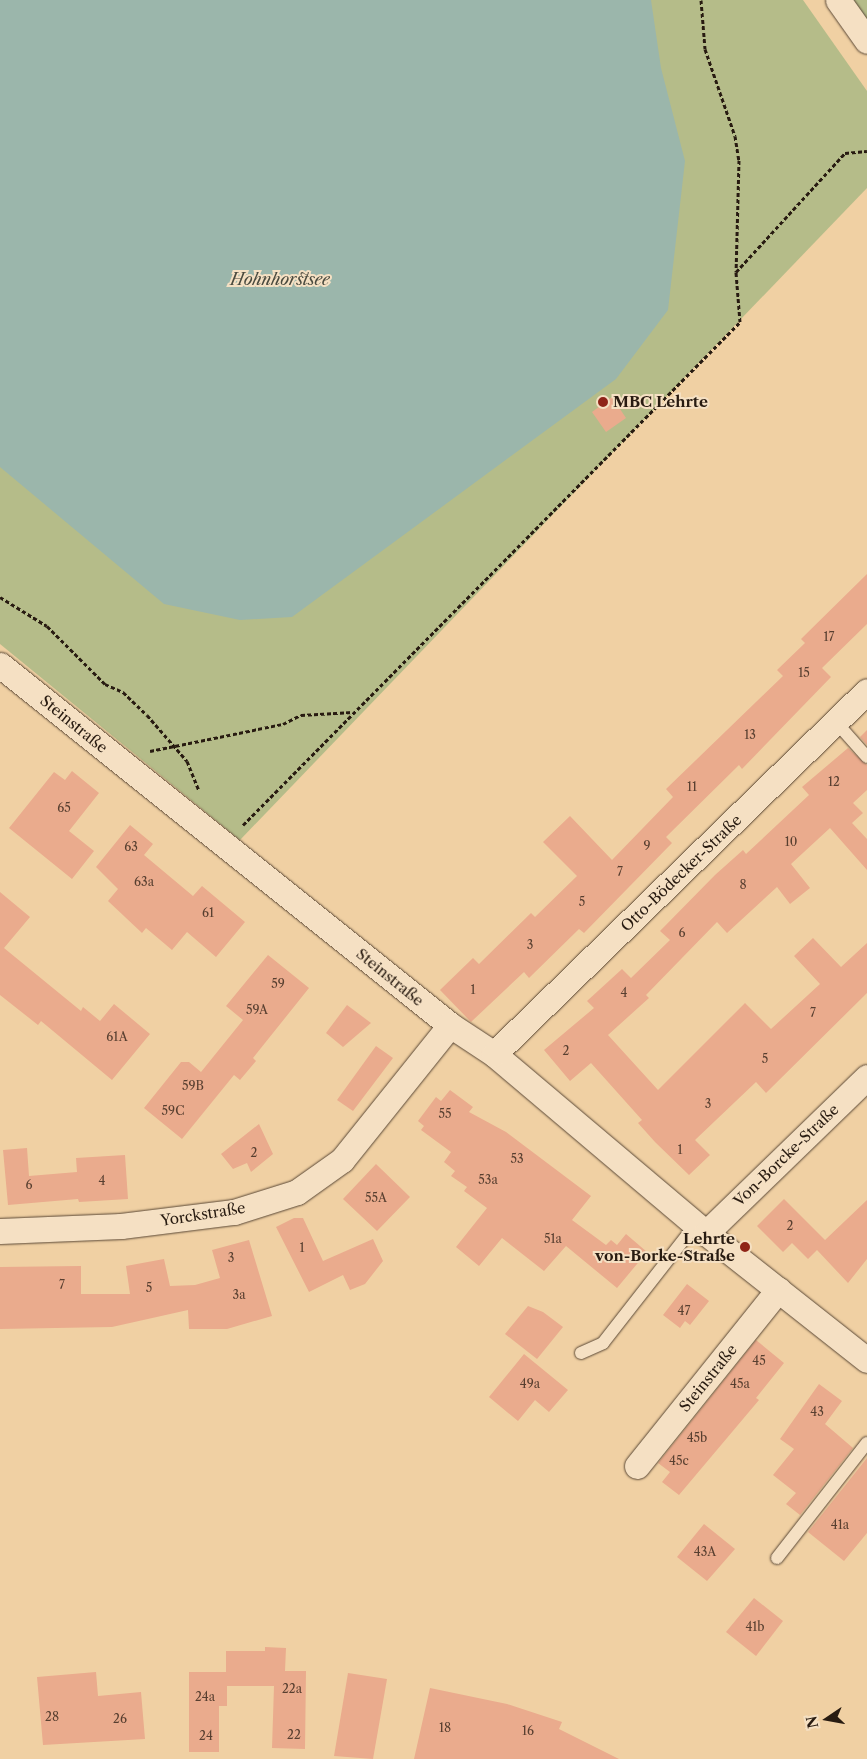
<!DOCTYPE html>
<html>
<head>
<meta charset="utf-8">
<style>
	body { margin:0 }
	#map { position:relative; width:867px; height:1759px; overflow:hidden; background:#f0d0a3; font-family:"Libre Caslon Text",serif }
	div>[style] { position:absolute }
	.green>* { inset:0; background:#b5bc89 }
	.water>* { inset:0; background:#9bb6ab }
	.building>* { inset:0; background:#eaab8d }
	.path>* { height:3px; margin-top:-1.5px; transform-origin:0; background:repeating-linear-gradient(90deg,#281b11 0 4px,transparent 0 6.5px) }
	.roads { filter:drop-shadow(0 0 1px #5a4836) drop-shadow(0 0 1px #5a4836) }
	.service>* { height:12px; margin:-6px; padding:0 6px; transform-origin:6px; border-radius:6px; background:#f5e0c3 }
	.minor>* { height:25px; margin:-12.5px; padding:0 12.5px; transform-origin:12.5px; border-radius:12.5px; background:#f5e0c3 }
	.dots>* { width:14px; height:14px; translate:-50% -50%; box-sizing:border-box; border:2px solid #f5e0c3; border-radius:50% }
	span { translate:-50% -50%; white-space:nowrap; text-align:center; line-height:1.15; -webkit-text-stroke:4px #f5e0c3; paint-order:stroke }
	.number-label { font-size:12px; color:#583f30 }
	.number-label span { -webkit-text-stroke-width:0 }
	.poi-label { font-size:15px; color:#281b11; font-weight:700 }
	.left { translate:0 -50%; text-align:left }
	.right { translate:-100% -50%; text-align:right }
	.street-label { font-size:15px; color:#281b11 }
	.water-label { font-size:16px; color:#4a4a3f; font-style:italic }
	.north { position:absolute; left:802px; top:1694px; width:50px; height:50px; -webkit-text-stroke:4px #f5e0c3; paint-order:stroke; rotate:258deg; font-size:14px; font-weight:700; line-height:20px; text-align:center; color:#281b11 }
	.north::after { content:''; display:block; margin:auto; width:18px; height:22px; background:#281b11; clip-path:polygon(50% 0,100% 100%,50% 72%,0 100%) }
</style>
</head>
<body>
<div id="map">
	<div class="green">
		<div style="clip-path:polygon(0 0,803px 0,867px 91px,867px 188px,240px 840px,0 644px)"></div>
		<div style="clip-path:polygon(847px 0,867px 0,867px 27px)"></div>
	</div>
	<div class="water">
		<div style="clip-path:polygon(0 0,651px 0,661px 68px,685px 161px,668px 310px,616px 379px,292px 617px,240px 620px,164px 604px,0 467px)"></div>
	</div>
	<div class="building">
		<div style="clip-path:polygon(612px 397px,626px 418px,606px 432px,592px 412px)"></div>
		<div style="clip-path:polygon(867px 574px,867px 624px,822px 668px,831px 677px,742px 769px,739px 765px,666px 837px,672px 843px,584px 933px,579px 929px,529px 978px,524px 972px,471px 1022px,440px 990px,473px 958px,479px 964px,531px 913px,535px 917px,577px 876px,543px 842px,570px 816px,612px 860px,673px 797px,666px 789px,783px 676px,777px 670px,805px 643px,801px 639px)"></div>
		<div style="clip-path:polygon(867px 730px,867px 745px,860px 737px)"></div>
		<div style="clip-path:polygon(848px 748px,867px 765px,867px 790px,853px 803px,863px 813px,852px 823px,867px 839px,867px 870px,830px 828px,791px 864px,810px 888px,790px 904px,777px 887px,727px 933px,717px 922px,646px 995px,649px 998px,608px 1035px,658px 1090px,745px 1003px,771px 1029px,820px 984px,794px 956px,813px 938px,841px 967px,867px 943px,867px 993px,766px 1093px,756px 1082px,695px 1140px,710px 1155px,689px 1175px,655px 1142px,638px 1123px,642px 1120px,591px 1063px,570px 1081px,544px 1050px,594px 1008px,587px 1001px,622px 969px,631px 978px,670px 940px,660px 931px,715px 875px,743px 850px,746px 854px,809px 795px,802px 787px)"></div>
		<div style="clip-path:polygon(72px 771px,99px 793px,69px 831px,94px 851px,72px 879px,9px 828px,54px 772px,65px 780px)"></div>
		<div style="clip-path:polygon(130px 825px,153px 844px,144px 855px,193px 896px,202px 886px,245px 922px,216px 957px,187px 932px,172px 950px,146px 928px,142px 933px,108px 901px,118px 889px,96px 867px)"></div>
		<div style="clip-path:polygon(0 892px,30px 917px,4px 948px,81px 1011px,83px 1007px,100px 1021px,114px 1004px,150px 1034px,112px 1080px,41px 1021px,38px 1025px,0 995px)"></div>
		<div style="clip-path:polygon(268px 955px,309px 988px,253px 1058px,256px 1061px,240px 1080px,234px 1075px,182px 1139px,144px 1108px,181px 1062px,189px 1062px,201px 1072px,243px 1020px,226px 1006px)"></div>
		<div style="clip-path:polygon(347px 1005px,371px 1023px,343px 1047px,326px 1033px)"></div>
		<div style="clip-path:polygon(376px 1046px,393px 1058px,353px 1111px,337px 1100px)"></div>
		<div style="clip-path:polygon(450px 1090px,473px 1107px,469px 1112px,506px 1132px,591px 1196px,572px 1220px,606px 1245px,611px 1240px,617px 1245px,626px 1234px,647px 1252px,617px 1288px,566px 1246px,544px 1271px,502px 1238px,479px 1266px,456px 1247px,487px 1208px,464px 1191px,467px 1187px,451px 1176px,455px 1171px,444px 1162px,451px 1152px,421px 1130px,424px 1126px,418px 1121px,436px 1097px,441px 1101px)"></div>
		<div style="clip-path:polygon(259px 1124px,273px 1154px,251px 1172px,247px 1163px,233px 1169px,221px 1154px)"></div>
		<div style="clip-path:polygon(27px 1148px,29px 1176px,77px 1172px,76px 1158px,125px 1155px,128px 1199px,79px 1202px,78px 1199px,8px 1205px,3px 1150px)"></div>
		<div style="clip-path:polygon(376px 1164px,410px 1197px,377px 1231px,343px 1199px)"></div>
		<div style="clip-path:polygon(784px 1199px,825px 1240px,867px 1200px,867px 1259px,848px 1283px,817px 1250px,808px 1259px,792px 1243px,783px 1252px,757px 1226px)"></div>
		<div style="clip-path:polygon(294px 1218px,303px 1218px,323px 1261px,373px 1239px,383px 1261px,365px 1284px,350px 1290px,343px 1275px,309px 1292px,276px 1227px)"></div>
		<div style="clip-path:polygon(249px 1240px,272px 1316px,227px 1329px,189px 1329px,188px 1310px,112px 1327px,0 1329px,0 1267px,81px 1266px,81px 1294px,130px 1294px,126px 1266px,164px 1259px,170px 1286px,195px 1285px,220px 1278px,212px 1250px)"></div>
		<div style="clip-path:polygon(687px 1284px,709px 1301px,690px 1325px,685px 1321px,680px 1328px,663px 1315px)"></div>
		<div style="clip-path:polygon(528px 1306px,543px 1312px,563px 1327px,537px 1359px,505px 1334px)"></div>
		<div style="clip-path:polygon(756px 1340px,784px 1363px,756px 1398px,759px 1400px,679px 1495px,662px 1482px,670px 1472px,658px 1463px)"></div>
		<div style="clip-path:polygon(524px 1354px,568px 1390px,549px 1412px,535px 1400px,518px 1421px,489px 1397px)"></div>
		<div style="clip-path:polygon(819px 1384px,842px 1401px,825px 1424px,853px 1448px,800px 1515px,786px 1504px,796px 1493px,773px 1475px,794px 1449px,780px 1439px)"></div>
		<div style="clip-path:polygon(867px 1458px,867px 1533px,844px 1561px,808px 1532px)"></div>
		<div style="clip-path:polygon(704px 1524px,735px 1549px,707px 1581px,677px 1557px)"></div>
		<div style="clip-path:polygon(754px 1598px,783px 1621px,756px 1656px,726px 1632px)"></div>
		<div style="clip-path:polygon(265px 1647px,286px 1648px,285px 1671px,306px 1671px,305px 1749px,272px 1748px,274px 1686px,227px 1686px,227px 1706px,219px 1706px,219px 1752px,189px 1752px,189px 1672px,226px 1672px,226px 1651px,265px 1651px)"></div>
		<div style="clip-path:polygon(96px 1672px,98px 1696px,141px 1692px,145px 1739px,43px 1745px,37px 1677px)"></div>
		<div style="clip-path:polygon(348px 1673px,387px 1679px,373px 1759px,334px 1756px)"></div>
		<div style="clip-path:polygon(430px 1688px,507px 1704px,562px 1722px,559px 1729px,619px 1759px,414px 1759px)"></div>
	</div>
	<div class="path">
		<div style="left:701px;top:0;width:49px;rotate:85.3deg"></div>
		<div style="left:705px;top:49px;width:92px;rotate:71deg"></div>
		<div style="left:735px;top:136px;width:24px;rotate:81deg"></div>
		<div style="left:739px;top:160px;width:112px;rotate:91.5deg"></div>
		<div style="left:736px;top:272px;width:161px;rotate:-47.5deg"></div>
		<div style="left:845px;top:153px;width:22px;rotate:-5deg"></div>
		<div style="left:0;top:597px;width:55px;rotate:31.7deg"></div>
		<div style="left:47px;top:626px;width:82px;rotate:45deg"></div>
		<div style="left:105px;top:684px;width:20px;rotate:24deg"></div>
		<div style="left:123px;top:692px;width:33px;rotate:44deg"></div>
		<div style="left:147px;top:715px;width:61px;rotate:49deg"></div>
		<div style="left:187px;top:761px;width:32px;rotate:68deg"></div>
		<div style="left:150px;top:751px;width:136px;rotate:-11.5deg"></div>
		<div style="left:283px;top:724px;width:20px;rotate:-27deg"></div>
		<div style="left:301px;top:715px;width:52px;rotate:-3.3deg"></div>
		<div style="left:243px;top:825px;width:707px;rotate:-45.34deg"></div>
		<div style="left:740px;top:322px;width:50px;rotate:-94.6deg"></div>
	</div>
	<div class="roads">
		<div class="service">
			<div style="left:835px;top:721px;width:48px;rotate:48.4deg"></div>
			<div style="left:581px;top:1353px;width:24px;rotate:-24deg"></div>
			<div style="left:603px;top:1343px;width:151px;rotate:-52deg"></div>
			<div style="left:777px;top:1558px;width:146px;rotate:-52deg"></div>
		</div>
		<div class="minor">
			<div style="left:838px;top:0;width:50px;rotate:54.7deg"></div>
			<div style="left:0;top:665px;width:576px;rotate:38.66deg"></div>
			<div style="left:450px;top:1025px;width:53px;rotate:33.4deg"></div>
			<div style="left:494px;top:1054px;width:277px;rotate:40.2deg"></div>
			<div style="left:706px;top:1233px;width:205px;rotate:38.3deg"></div>
			<div style="left:494px;top:1054px;width:520px;rotate:-44.22deg"></div>
			<div style="left:0;top:1231px;width:121px;rotate:-2.4deg"></div>
			<div style="left:121px;top:1226px;width:114px;rotate:-7.1deg"></div>
			<div style="left:234px;top:1212px;width:66px;rotate:-17.6deg"></div>
			<div style="left:297px;top:1192px;width:55px;rotate:-35.4deg"></div>
			<div style="left:342px;top:1160px;width:173px;rotate:-51.3deg"></div>
			<div style="left:706px;top:1233px;width:224px;rotate:-44.1deg"></div>
			<div style="left:637px;top:1466px;width:226px;rotate:-51.3deg"></div>
		</div>
	</div>
	<div class="dots">
		<div style="left:603px;top:402px;background:#8f2418"></div>
		<div style="left:745px;top:1247px;background:#8f2418"></div>
	</div>
	<div class="number-label">
		<span style="left:829px;top:637px">17</span>
		<span style="left:804px;top:673px">15</span>
		<span style="left:750px;top:735px">13</span>
		<span style="left:834px;top:782px">12</span>
		<span style="left:692px;top:787px">11</span>
		<span style="left:64px;top:808px">65</span>
		<span style="left:791px;top:842px">10</span>
		<span style="left:647px;top:846px">9</span>
		<span style="left:131px;top:847px">63</span>
		<span style="left:620px;top:872px">7</span>
		<span style="left:144px;top:882px">63a</span>
		<span style="left:743px;top:885px">8</span>
		<span style="left:582px;top:902px">5</span>
		<span style="left:208px;top:913px">61</span>
		<span style="left:682px;top:933px">6</span>
		<span style="left:530px;top:945px">3</span>
		<span style="left:278px;top:984px">59</span>
		<span style="left:473px;top:990px">1</span>
		<span style="left:624px;top:993px">4</span>
		<span style="left:257px;top:1010px">59A</span>
		<span style="left:813px;top:1013px">7</span>
		<span style="left:117px;top:1037px">61A</span>
		<span style="left:566px;top:1051px">2</span>
		<span style="left:765px;top:1059px">5</span>
		<span style="left:193px;top:1086px">59B</span>
		<span style="left:708px;top:1104px">3</span>
		<span style="left:173px;top:1111px">59C</span>
		<span style="left:445px;top:1114px">55</span>
		<span style="left:680px;top:1150px">1</span>
		<span style="left:254px;top:1153px">2</span>
		<span style="left:517px;top:1159px">53</span>
		<span style="left:488px;top:1180px">53a</span>
		<span style="left:102px;top:1181px">4</span>
		<span style="left:29px;top:1185px">6</span>
		<span style="left:376px;top:1198px">55A</span>
		<span style="left:790px;top:1226px">2</span>
		<span style="left:553px;top:1239px">51a</span>
		<span style="left:302px;top:1248px">1</span>
		<span style="left:231px;top:1258px">3</span>
		<span style="left:62px;top:1285px">7</span>
		<span style="left:149px;top:1288px">5</span>
		<span style="left:239px;top:1295px">3a</span>
		<span style="left:684px;top:1311px">47</span>
		<span style="left:759px;top:1361px">45</span>
		<span style="left:530px;top:1384px">49a</span>
		<span style="left:740px;top:1384px">45a</span>
		<span style="left:817px;top:1412px">43</span>
		<span style="left:697px;top:1438px">45b</span>
		<span style="left:679px;top:1461px">45c</span>
		<span style="left:840px;top:1525px">41a</span>
		<span style="left:705px;top:1552px">43A</span>
		<span style="left:755px;top:1627px">41b</span>
		<span style="left:292px;top:1689px">22a</span>
		<span style="left:205px;top:1697px">24a</span>
		<span style="left:52px;top:1717px">28</span>
		<span style="left:120px;top:1719px">26</span>
		<span style="left:445px;top:1728px">18</span>
		<span style="left:528px;top:1731px">16</span>
		<span style="left:294px;top:1735px">22</span>
		<span style="left:206px;top:1736px">24</span>
	</div>
	<div class="poi-label">
		<span class="left" style="left:613px;top:402px">MBC Lehrte</span>
		<span class="right" style="left:735px;top:1247px">Lehrte<br>von-Borke-Straße</span>
	</div>
	<div class="street-label">
		<span style="left:74px;top:724px;rotate:39deg">Steinstraße</span>
		<span style="left:681px;top:873px;rotate:-44deg">Otto-Bödecker-Straße</span>
		<span style="left:390px;top:977px;rotate:39deg">Steinstraße</span>
		<span style="left:786px;top:1155px;rotate:-44deg">Von-Borcke-Straße</span>
		<span style="left:203px;top:1214px;rotate:-9deg">Yorckstraße</span>
		<span style="left:708px;top:1378px;rotate:-51deg">Steinstraße</span>
	</div>
	<div class="water-label">
		<span style="left:280px;top:279px">Hohnhorstsee</span>
	</div>
	<div class="north">N</div>
</div>
</body>
</html>
